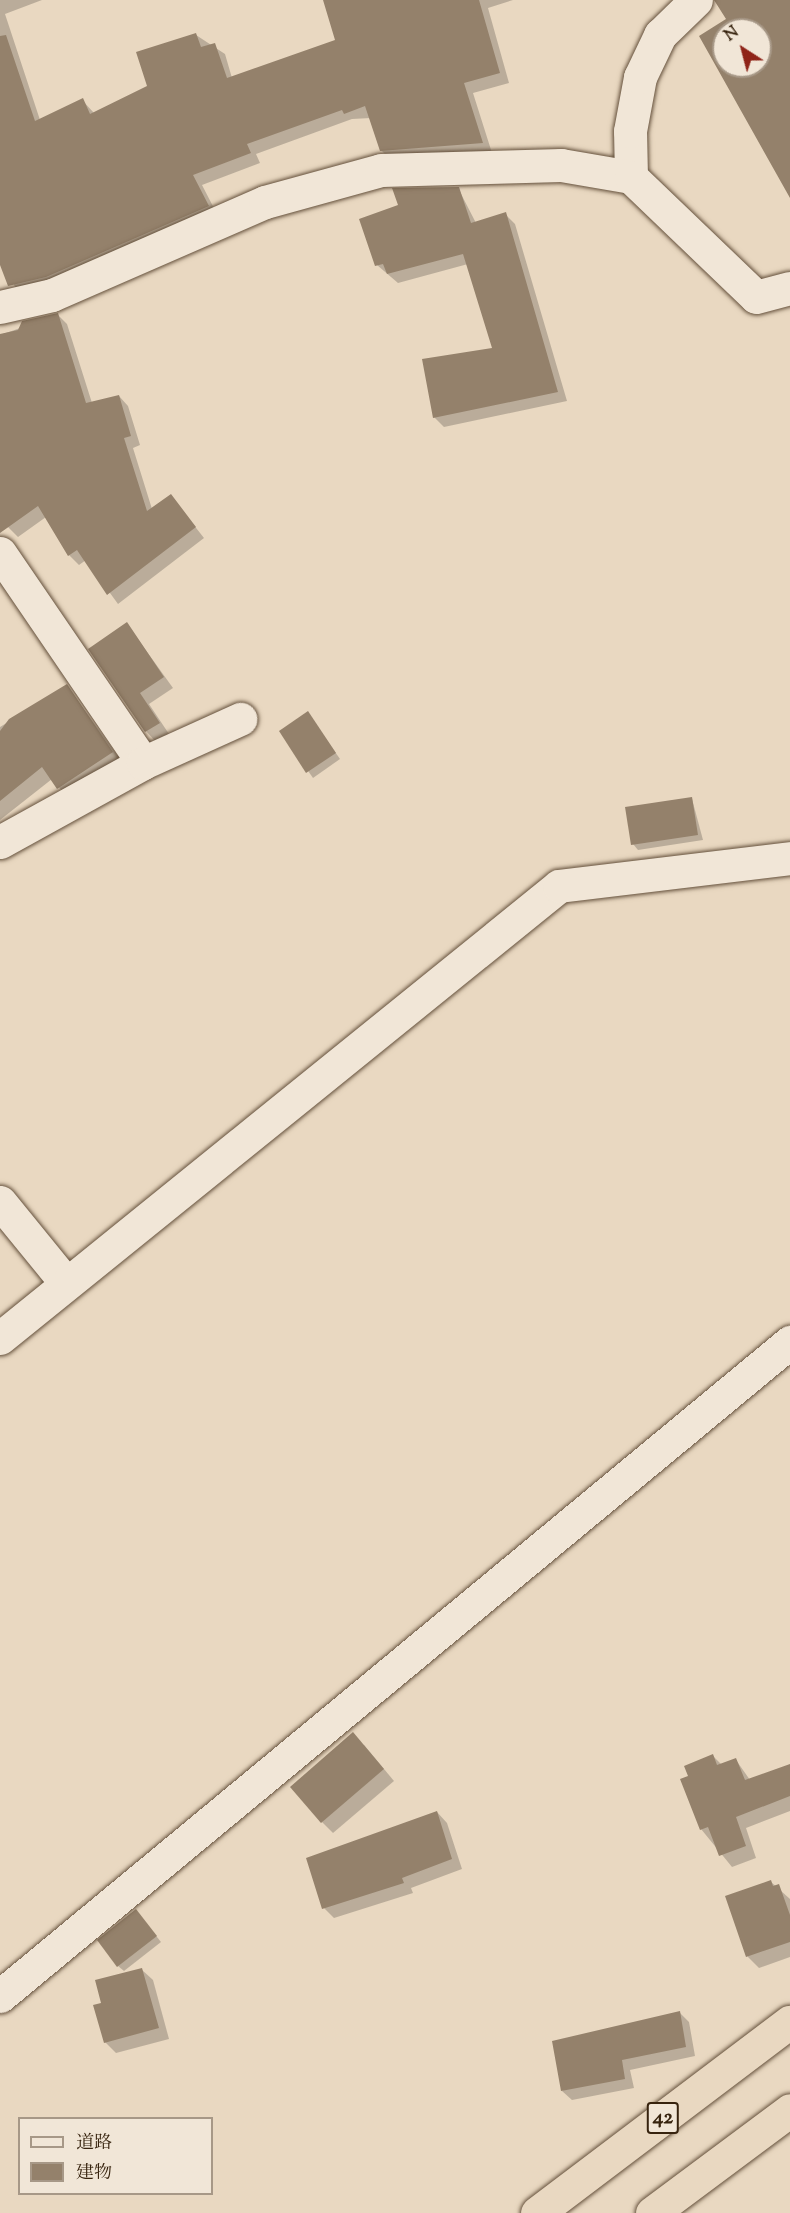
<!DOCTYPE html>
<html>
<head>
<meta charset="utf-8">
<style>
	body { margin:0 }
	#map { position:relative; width:790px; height:2213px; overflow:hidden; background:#e9d8c1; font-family:"Sorts Mill Goudy","Noto Serif JP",serif }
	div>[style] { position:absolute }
	.shadow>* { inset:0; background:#0003 }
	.building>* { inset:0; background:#94816b }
	.roads { filter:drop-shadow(0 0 2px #64503b) drop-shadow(0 0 2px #64503b) }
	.street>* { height:33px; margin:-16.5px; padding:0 16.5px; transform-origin:16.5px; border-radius:16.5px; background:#f1e6d7 }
	.highway>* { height:33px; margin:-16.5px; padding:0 16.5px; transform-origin:16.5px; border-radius:16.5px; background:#e9d8c1 }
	span { translate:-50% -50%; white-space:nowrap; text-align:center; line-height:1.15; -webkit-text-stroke:4.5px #f1e6d7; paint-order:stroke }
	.shield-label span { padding:2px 4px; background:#f1e6d7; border:2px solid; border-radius:4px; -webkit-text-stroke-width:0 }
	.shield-label { font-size:21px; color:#37230e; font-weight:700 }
	.legend { position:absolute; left:18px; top:2117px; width:195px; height:78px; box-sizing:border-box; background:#f1e6d7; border:2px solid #a79887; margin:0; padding:8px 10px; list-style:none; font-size:18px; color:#37230e }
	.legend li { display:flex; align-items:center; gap:12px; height:30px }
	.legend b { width:30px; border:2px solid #a79887 }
	.north { position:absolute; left:712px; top:18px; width:60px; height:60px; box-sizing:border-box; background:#f1e6d7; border:2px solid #a79887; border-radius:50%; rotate:324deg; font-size:16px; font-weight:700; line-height:24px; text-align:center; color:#37230e }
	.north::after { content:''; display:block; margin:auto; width:21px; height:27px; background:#8f2418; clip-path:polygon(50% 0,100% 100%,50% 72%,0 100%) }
</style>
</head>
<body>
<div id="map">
	<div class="shadow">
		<div style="clip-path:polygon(0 0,42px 0,5px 14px,40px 120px,82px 100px,94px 113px,149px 86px,196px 35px,225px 54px,232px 78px,337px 40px,325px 0,513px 0,488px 8px,509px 83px,473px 93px,492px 153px,392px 161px,381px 150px,371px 118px,352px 119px,256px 154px,260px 163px,202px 185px,218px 216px,20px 295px,0 261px)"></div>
		<div style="clip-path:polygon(458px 188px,476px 223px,505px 214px,515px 224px,567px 401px,444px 427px,434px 417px,493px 349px,468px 264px,398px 283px,377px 265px)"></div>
		<div style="clip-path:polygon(58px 315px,67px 324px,92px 403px,119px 396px,128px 406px,140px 445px,133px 448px,152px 509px,171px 496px,204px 538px,118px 604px,86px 560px,79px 565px,69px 555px,46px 517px,18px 537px,8px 527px,0 496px,0 335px)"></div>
		<div style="clip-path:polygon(127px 624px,173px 688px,149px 704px,169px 734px,156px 742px,146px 731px)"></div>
		<div style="clip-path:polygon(67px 686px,123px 763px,69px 799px,52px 779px,0 820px,0 727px)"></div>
		<div style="clip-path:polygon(308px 713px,340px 759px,313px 778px,281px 732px)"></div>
		<div style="clip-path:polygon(692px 799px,703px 840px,638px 850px,633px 844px)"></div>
		<div style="clip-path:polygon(364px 1745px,394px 1781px,333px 1833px,322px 1822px)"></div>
		<div style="clip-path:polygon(712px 1755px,722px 1765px,736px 1760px,750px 1780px,790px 1765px,790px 1811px,746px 1828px,756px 1858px,732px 1867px,701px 1829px,690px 1777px)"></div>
		<div style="clip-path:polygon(437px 1812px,447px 1823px,462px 1869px,411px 1888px,413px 1893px,334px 1918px,324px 1908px)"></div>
		<div style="clip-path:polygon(771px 1882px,790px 1899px,790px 1957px,759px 1968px,748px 1957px,727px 1897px)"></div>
		<div style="clip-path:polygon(141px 1917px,161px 1942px,124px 1971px,118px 1966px)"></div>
		<div style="clip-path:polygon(141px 1969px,153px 1980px,169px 2039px,116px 2053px,105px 2042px)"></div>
		<div style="clip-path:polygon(680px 2013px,689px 2022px,695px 2056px,630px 2070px,634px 2088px,572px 2100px,562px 2091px)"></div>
	</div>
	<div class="building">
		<div style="clip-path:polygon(323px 0,479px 0,500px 73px,464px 83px,483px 143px,380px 151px,365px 106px,344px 114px,342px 110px,247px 144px,251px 153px,193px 175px,209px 206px,46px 277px,8px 286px,0 265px,0 36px,6px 35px,35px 121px,83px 98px,90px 114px,147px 86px,136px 52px,196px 33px,201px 47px,215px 43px,227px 78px,335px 40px)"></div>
		<div style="clip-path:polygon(evenodd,714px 0,790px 0,790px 198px,699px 36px,726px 19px,714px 0,724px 30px,760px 30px,760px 66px,724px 66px,724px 30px)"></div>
		<div style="clip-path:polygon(459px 187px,471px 223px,506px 212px,558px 392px,433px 418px,422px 359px,492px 348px,463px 254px,387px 274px,383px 264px,375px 266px,359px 219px,398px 205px,392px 188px)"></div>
		<div style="clip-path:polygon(58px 313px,86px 403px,119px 395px,131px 436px,124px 438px,147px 511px,171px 494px,196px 527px,107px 595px,77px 550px,68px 556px,38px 506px,0 533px,0 334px,18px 330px,22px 321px)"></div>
		<div style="clip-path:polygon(127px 622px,164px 677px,140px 693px,160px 723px,145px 732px,88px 649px)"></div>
		<div style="clip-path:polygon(67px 684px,113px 752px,57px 789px,42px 767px,0 801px,0 731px,9px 719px)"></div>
		<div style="clip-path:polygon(308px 711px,336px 753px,306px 773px,279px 731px)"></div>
		<div style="clip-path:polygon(692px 797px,698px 835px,631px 845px,625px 807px)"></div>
		<div style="clip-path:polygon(353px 1732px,384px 1769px,321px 1823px,290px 1787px)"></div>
		<div style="clip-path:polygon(713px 1754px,717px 1765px,736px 1758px,745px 1780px,790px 1764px,790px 1796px,736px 1817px,746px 1846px,719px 1856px,708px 1827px,700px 1830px,680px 1779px,688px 1776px,684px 1766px)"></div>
		<div style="clip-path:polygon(437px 1811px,452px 1859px,402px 1878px,404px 1883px,322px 1909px,306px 1858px)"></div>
		<div style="clip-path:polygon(771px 1880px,773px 1886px,779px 1884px,790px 1915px,790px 1942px,746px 1957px,725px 1896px)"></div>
		<div style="clip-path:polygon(136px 1909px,157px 1936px,117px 1967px,97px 1940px)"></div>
		<div style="clip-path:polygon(142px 1968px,159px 2028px,104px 2043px,93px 2005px,101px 2003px,95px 1980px)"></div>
		<div style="clip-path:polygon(680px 2011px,686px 2047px,622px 2060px,625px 2079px,561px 2091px,552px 2041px)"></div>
	</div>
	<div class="roads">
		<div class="street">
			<div style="left:631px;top:177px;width:46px;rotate:-91.2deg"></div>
			<div style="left:630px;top:131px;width:55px;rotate:-79.5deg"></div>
			<div style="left:640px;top:77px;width:47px;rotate:-64.5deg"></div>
			<div style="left:660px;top:35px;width:50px;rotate:-44.2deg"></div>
			<div style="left:0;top:307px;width:53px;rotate:-13deg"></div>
			<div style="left:52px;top:295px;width:232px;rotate:-23.6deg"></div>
			<div style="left:265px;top:202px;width:120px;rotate:-15.4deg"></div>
			<div style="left:381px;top:170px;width:180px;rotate:-1.6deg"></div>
			<div style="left:561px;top:165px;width:71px;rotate:9.7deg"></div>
			<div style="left:631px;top:177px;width:173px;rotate:43.8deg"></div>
			<div style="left:756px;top:297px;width:35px;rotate:-15deg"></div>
			<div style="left:0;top:553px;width:254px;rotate:55.7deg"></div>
			<div style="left:0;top:842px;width:163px;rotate:-28.9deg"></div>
			<div style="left:143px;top:763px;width:107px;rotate:-24.4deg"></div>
			<div style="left:0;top:1202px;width:104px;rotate:50.8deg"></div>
			<div style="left:0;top:1338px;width:719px;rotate:-38.96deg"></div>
			<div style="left:559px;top:886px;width:233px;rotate:-6.9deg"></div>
			<div style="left:0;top:1996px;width:1026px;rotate:-39.62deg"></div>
		</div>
		<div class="highway">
			<div style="left:537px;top:2213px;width:317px;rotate:-37.1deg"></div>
			<div style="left:652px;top:2213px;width:172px;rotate:-36.7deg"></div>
		</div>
	</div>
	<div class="shield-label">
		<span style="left:663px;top:2118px">42</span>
	</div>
	<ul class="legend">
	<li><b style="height:8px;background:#f1e6d7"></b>道路</li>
	<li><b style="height:16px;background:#94816b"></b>建物</li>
	</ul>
	<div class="north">N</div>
</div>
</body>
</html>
